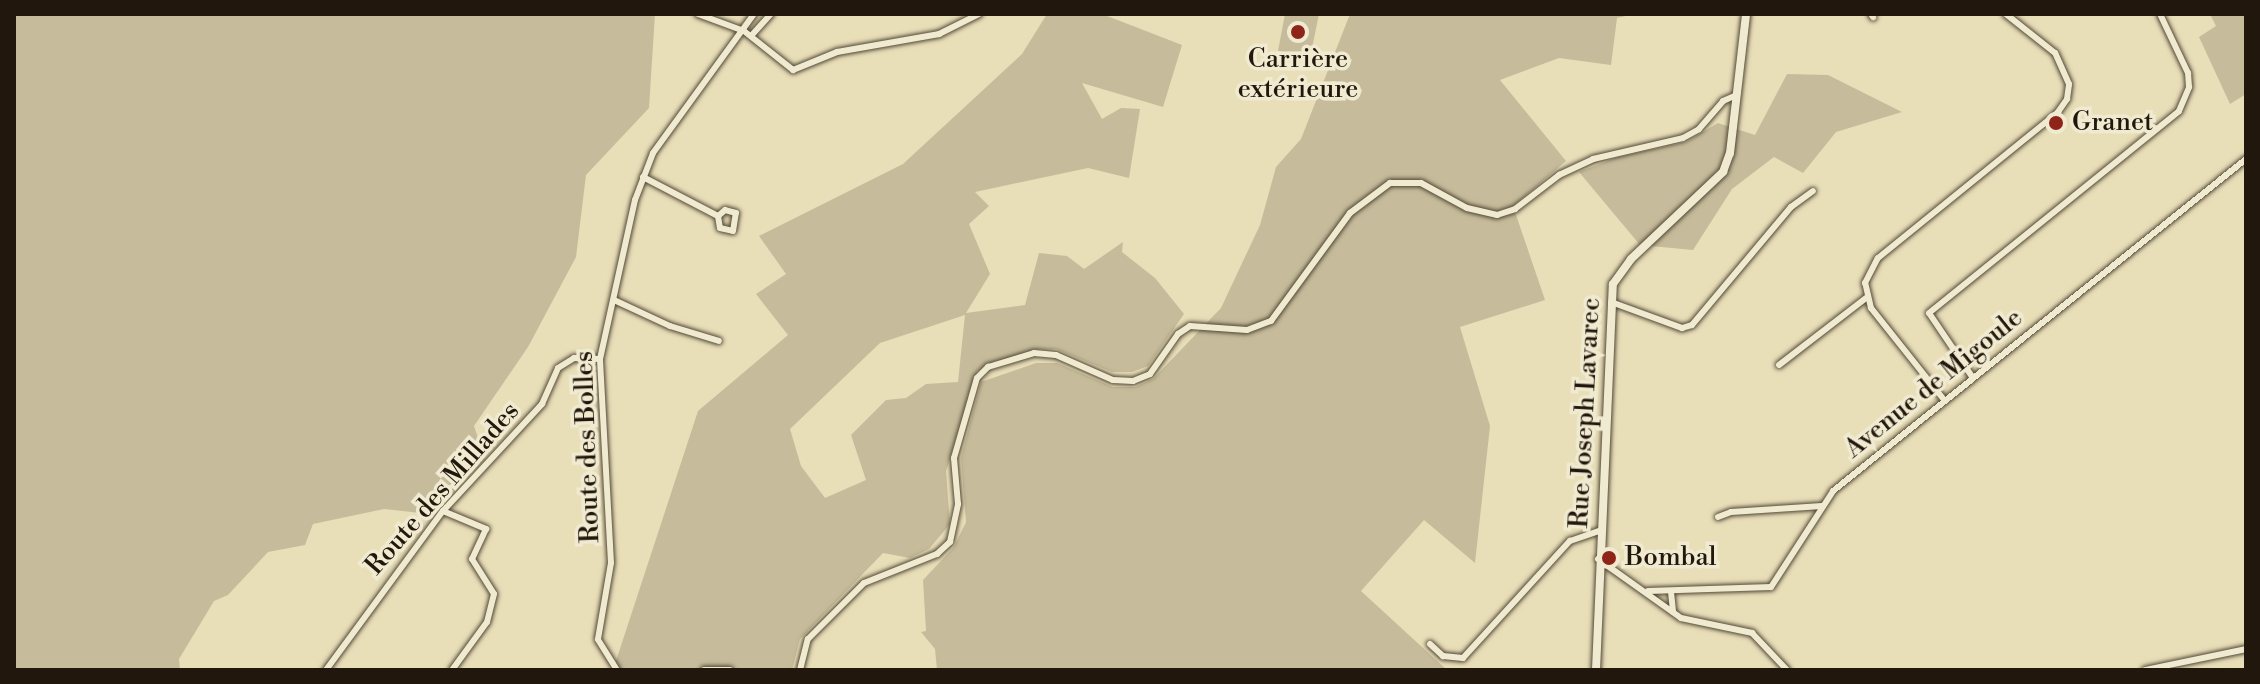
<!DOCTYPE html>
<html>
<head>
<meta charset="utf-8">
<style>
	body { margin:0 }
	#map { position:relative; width:2260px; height:684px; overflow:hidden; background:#e8deb8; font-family:"Libre Bodoni",serif }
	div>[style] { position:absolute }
	.green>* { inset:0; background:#c6bc9b }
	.roads { filter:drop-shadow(0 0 2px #534937) drop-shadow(0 0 2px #534937) }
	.street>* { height:6px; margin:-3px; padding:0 3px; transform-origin:3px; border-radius:3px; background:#f0ead1 }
	.secondary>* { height:8px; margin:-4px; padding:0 4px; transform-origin:4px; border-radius:4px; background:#f0ead1 }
	.dots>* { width:22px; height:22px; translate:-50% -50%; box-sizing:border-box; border:4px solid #f0ead1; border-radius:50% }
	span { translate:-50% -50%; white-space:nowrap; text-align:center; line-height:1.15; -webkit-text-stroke:7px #f0ead1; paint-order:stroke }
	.poi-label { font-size:26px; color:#21170c }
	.left { translate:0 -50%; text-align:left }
	.street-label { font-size:26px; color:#21170c }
	.frame { position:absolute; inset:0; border:16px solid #21170c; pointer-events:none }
</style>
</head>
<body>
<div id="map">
	<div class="green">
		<div style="clip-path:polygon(14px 14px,655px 14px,649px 108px,586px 175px,576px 257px,528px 347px,474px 426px,485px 459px,430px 514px,384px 509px,313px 524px,305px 545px,268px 552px,228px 595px,214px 601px,179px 659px,180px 670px,14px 670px)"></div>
		<div style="clip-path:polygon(evenodd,1047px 14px,1102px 14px,1182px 45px,1163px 107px,1082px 83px,1102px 119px,1121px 108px,1140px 109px,1129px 178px,1088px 168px,975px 192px,989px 206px,969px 224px,990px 274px,966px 313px,1025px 305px,1039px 253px,1067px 256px,1084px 269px,1123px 242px,1122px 252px,1155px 278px,1184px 314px,1148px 366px,1132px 372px,1112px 372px,1056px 349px,1034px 349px,977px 371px,946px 471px,950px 524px,929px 549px,910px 558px,883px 553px,800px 639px,792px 670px,613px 670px,698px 411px,788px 335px,756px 294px,786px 274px,759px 236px,903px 164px,1022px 54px,1047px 14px,965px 315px,958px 382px,926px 384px,906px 398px,886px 400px,851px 435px,866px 480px,825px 498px,801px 466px,790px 429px,880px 343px,965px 315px)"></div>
		<div style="clip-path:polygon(1285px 14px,1319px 14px,1310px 58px,1278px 51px)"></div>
		<div style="clip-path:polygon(1350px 14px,1634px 14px,1617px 18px,1611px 65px,1559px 58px,1500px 80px,1566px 161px,1513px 206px,1545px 300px,1460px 327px,1490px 426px,1475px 563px,1424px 520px,1361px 591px,1447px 670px,937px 670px,935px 649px,921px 632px,926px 631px,923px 580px,954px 547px,966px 522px,961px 458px,981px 382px,1036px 363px,1057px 363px,1113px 387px,1135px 387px,1153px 379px,1221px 308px,1260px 225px,1276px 167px,1301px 139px)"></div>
		<div style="clip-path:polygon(2210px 14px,2246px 14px,2246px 94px,2230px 104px,2199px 37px,2216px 26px)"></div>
		<div style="clip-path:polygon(1787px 74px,1828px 75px,1902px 112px,1836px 132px,1803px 173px,1774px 157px,1732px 189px,1693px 250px,1640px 245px,1579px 172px,1618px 157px,1686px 142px,1718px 123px,1755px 135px)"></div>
	</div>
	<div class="roads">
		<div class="street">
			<div style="left:698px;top:14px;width:49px;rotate:20.3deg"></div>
			<div style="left:744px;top:31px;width:63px;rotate:38.5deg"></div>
			<div style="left:793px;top:70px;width:48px;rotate:-22.2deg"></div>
			<div style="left:837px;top:52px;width:104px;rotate:-10deg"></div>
			<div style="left:939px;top:34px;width:45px;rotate:-26.6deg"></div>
			<div style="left:1871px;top:14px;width:4px;rotate:56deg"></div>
			<div style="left:751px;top:36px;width:30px;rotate:-48deg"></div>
			<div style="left:643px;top:177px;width:85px;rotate:27.5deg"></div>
			<div style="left:718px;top:216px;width:12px;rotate:81deg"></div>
			<div style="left:720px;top:228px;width:13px;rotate:13deg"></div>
			<div style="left:733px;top:231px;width:18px;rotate:-81deg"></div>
			<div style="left:736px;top:213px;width:11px;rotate:-165deg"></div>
			<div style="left:725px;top:210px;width:9px;rotate:139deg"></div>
			<div style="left:614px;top:300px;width:62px;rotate:24.9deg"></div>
			<div style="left:670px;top:326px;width:51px;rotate:17deg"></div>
			<div style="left:1611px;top:302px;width:76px;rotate:20.1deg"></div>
			<div style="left:1682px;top:328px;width:10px;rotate:-17deg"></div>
			<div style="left:1692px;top:325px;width:154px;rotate:-50deg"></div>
			<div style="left:1791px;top:207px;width:27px;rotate:-36deg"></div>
			<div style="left:1779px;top:365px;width:110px;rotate:-37.6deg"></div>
			<div style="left:1973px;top:378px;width:78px;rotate:-124.1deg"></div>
			<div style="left:1929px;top:313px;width:321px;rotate:-38.9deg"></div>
			<div style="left:2179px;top:111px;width:26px;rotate:-67deg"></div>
			<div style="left:2189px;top:87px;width:14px;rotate:-94deg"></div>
			<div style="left:2188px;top:73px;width:65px;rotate:-115.4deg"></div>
			<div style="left:1945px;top:401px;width:119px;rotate:-128.5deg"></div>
			<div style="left:1871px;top:308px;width:26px;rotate:-103deg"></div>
			<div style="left:1865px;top:283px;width:28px;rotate:-63deg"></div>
			<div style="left:1878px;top:258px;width:232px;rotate:-39deg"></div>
			<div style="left:2058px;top:112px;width:16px;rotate:-55deg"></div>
			<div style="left:2067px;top:99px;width:15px;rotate:-82deg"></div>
			<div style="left:2069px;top:84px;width:34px;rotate:-114deg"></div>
			<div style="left:2055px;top:53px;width:63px;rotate:-141.5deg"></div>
			<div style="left:443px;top:511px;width:47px;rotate:22.7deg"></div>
			<div style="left:486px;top:529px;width:33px;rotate:115deg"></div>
			<div style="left:472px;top:559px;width:41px;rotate:57.8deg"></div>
			<div style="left:494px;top:594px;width:29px;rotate:104deg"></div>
			<div style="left:487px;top:622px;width:59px;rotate:126.1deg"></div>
			<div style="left:1718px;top:517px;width:14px;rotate:-21deg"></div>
			<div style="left:1731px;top:512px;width:91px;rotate:-3.8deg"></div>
			<div style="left:1598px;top:559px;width:102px;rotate:35.4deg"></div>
			<div style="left:1681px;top:618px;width:73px;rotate:11.9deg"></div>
			<div style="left:1752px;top:633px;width:51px;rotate:46.6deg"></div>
			<div style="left:1648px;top:591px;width:123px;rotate:-1.9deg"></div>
			<div style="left:1771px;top:587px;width:114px;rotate:-57.1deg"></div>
			<div style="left:1833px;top:491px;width:530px;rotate:-38.79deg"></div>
			<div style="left:1671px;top:592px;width:20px;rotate:84deg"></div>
			<div style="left:1430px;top:644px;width:18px;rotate:43deg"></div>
			<div style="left:1443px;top:656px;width:20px;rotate:6deg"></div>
			<div style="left:1463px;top:658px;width:159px;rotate:-47.6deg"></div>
			<div style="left:1570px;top:541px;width:31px;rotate:-19deg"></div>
			<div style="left:326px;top:670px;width:197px;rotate:-53.7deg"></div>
			<div style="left:443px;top:511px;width:146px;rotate:-47.2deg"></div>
			<div style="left:542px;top:404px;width:39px;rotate:-66deg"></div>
			<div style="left:558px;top:368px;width:19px;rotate:-32deg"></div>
			<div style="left:574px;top:358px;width:26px;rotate:2deg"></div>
			<div style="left:617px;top:670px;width:36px;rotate:-122deg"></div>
			<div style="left:598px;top:639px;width:77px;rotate:-80.3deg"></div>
			<div style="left:611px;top:563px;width:204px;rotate:-93.1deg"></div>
			<div style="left:600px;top:359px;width:163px;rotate:-77.6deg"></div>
			<div style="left:635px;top:200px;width:50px;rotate:-69deg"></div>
			<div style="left:653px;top:153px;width:172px;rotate:-54deg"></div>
			<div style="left:704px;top:670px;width:26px"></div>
			<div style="left:800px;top:670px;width:32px;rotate:-76deg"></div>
			<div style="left:808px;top:639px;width:79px;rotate:-45deg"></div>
			<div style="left:864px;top:583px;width:79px;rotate:-21.7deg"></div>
			<div style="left:937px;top:554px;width:18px;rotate:-43deg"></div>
			<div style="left:950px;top:542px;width:39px;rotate:-78deg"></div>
			<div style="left:958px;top:504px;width:46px;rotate:-95deg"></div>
			<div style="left:954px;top:458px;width:83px;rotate:-74deg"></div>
			<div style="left:977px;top:378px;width:16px;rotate:-45deg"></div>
			<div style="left:988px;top:367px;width:48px;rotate:-16.9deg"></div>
			<div style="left:1034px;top:353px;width:22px;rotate:5deg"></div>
			<div style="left:1056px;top:355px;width:62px;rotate:23.7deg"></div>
			<div style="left:1113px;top:380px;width:20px;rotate:3deg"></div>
			<div style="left:1133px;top:381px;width:18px;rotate:-22deg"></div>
			<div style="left:1150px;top:374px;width:49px;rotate:-55deg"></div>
			<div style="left:1178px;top:334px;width:14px;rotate:-34deg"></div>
			<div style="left:1190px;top:326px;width:57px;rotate:4deg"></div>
			<div style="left:1247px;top:330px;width:26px;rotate:-21deg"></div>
			<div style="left:1271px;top:321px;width:134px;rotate:-53.8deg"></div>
			<div style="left:1350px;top:213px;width:50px;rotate:-36.9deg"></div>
			<div style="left:1390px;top:183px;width:31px"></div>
			<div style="left:1421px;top:183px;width:52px;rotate:28.5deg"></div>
			<div style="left:1467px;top:208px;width:31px;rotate:13deg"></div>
			<div style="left:1497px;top:215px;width:19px;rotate:-18deg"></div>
			<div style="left:1515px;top:209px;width:56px;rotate:-37.7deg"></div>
			<div style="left:1559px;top:175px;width:38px;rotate:-25deg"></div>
			<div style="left:1593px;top:159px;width:92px;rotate:-13.1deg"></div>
			<div style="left:1683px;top:138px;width:18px;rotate:-29deg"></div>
			<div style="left:1699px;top:129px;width:37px;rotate:-49deg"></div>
			<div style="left:1723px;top:101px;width:12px;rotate:-24deg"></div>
			<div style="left:2145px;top:670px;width:103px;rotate:-11.7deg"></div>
		</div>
		<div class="secondary">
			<div style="left:1596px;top:670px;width:386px;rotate:-87.5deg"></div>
			<div style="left:1613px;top:284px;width:31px;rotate:-54deg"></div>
			<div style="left:1631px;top:259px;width:127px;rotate:-43.4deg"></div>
			<div style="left:1723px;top:172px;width:20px;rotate:-70deg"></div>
			<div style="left:1730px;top:153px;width:140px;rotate:-83.4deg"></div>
		</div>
	</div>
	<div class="dots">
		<div style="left:1298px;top:32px;background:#8f2418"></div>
		<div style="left:2056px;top:123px;background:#8f2418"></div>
		<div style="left:1609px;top:558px;background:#8f2418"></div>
	</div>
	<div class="poi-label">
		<span style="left:1298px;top:75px">Carrière<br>extérieure</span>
		<span class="left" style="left:2072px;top:123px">Granet</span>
		<span class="left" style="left:1625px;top:558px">Bombal</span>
	</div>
	<div class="street-label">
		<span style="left:1934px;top:384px;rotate:-39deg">Avenue de Migoule</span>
		<span style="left:1586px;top:413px;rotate:-87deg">Rue Joseph Lavarec</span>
		<span style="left:588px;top:447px;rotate:-92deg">Route des Bolles</span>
		<span style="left:443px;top:489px;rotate:-49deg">Route des Millades</span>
	</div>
	<div class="frame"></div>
</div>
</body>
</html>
